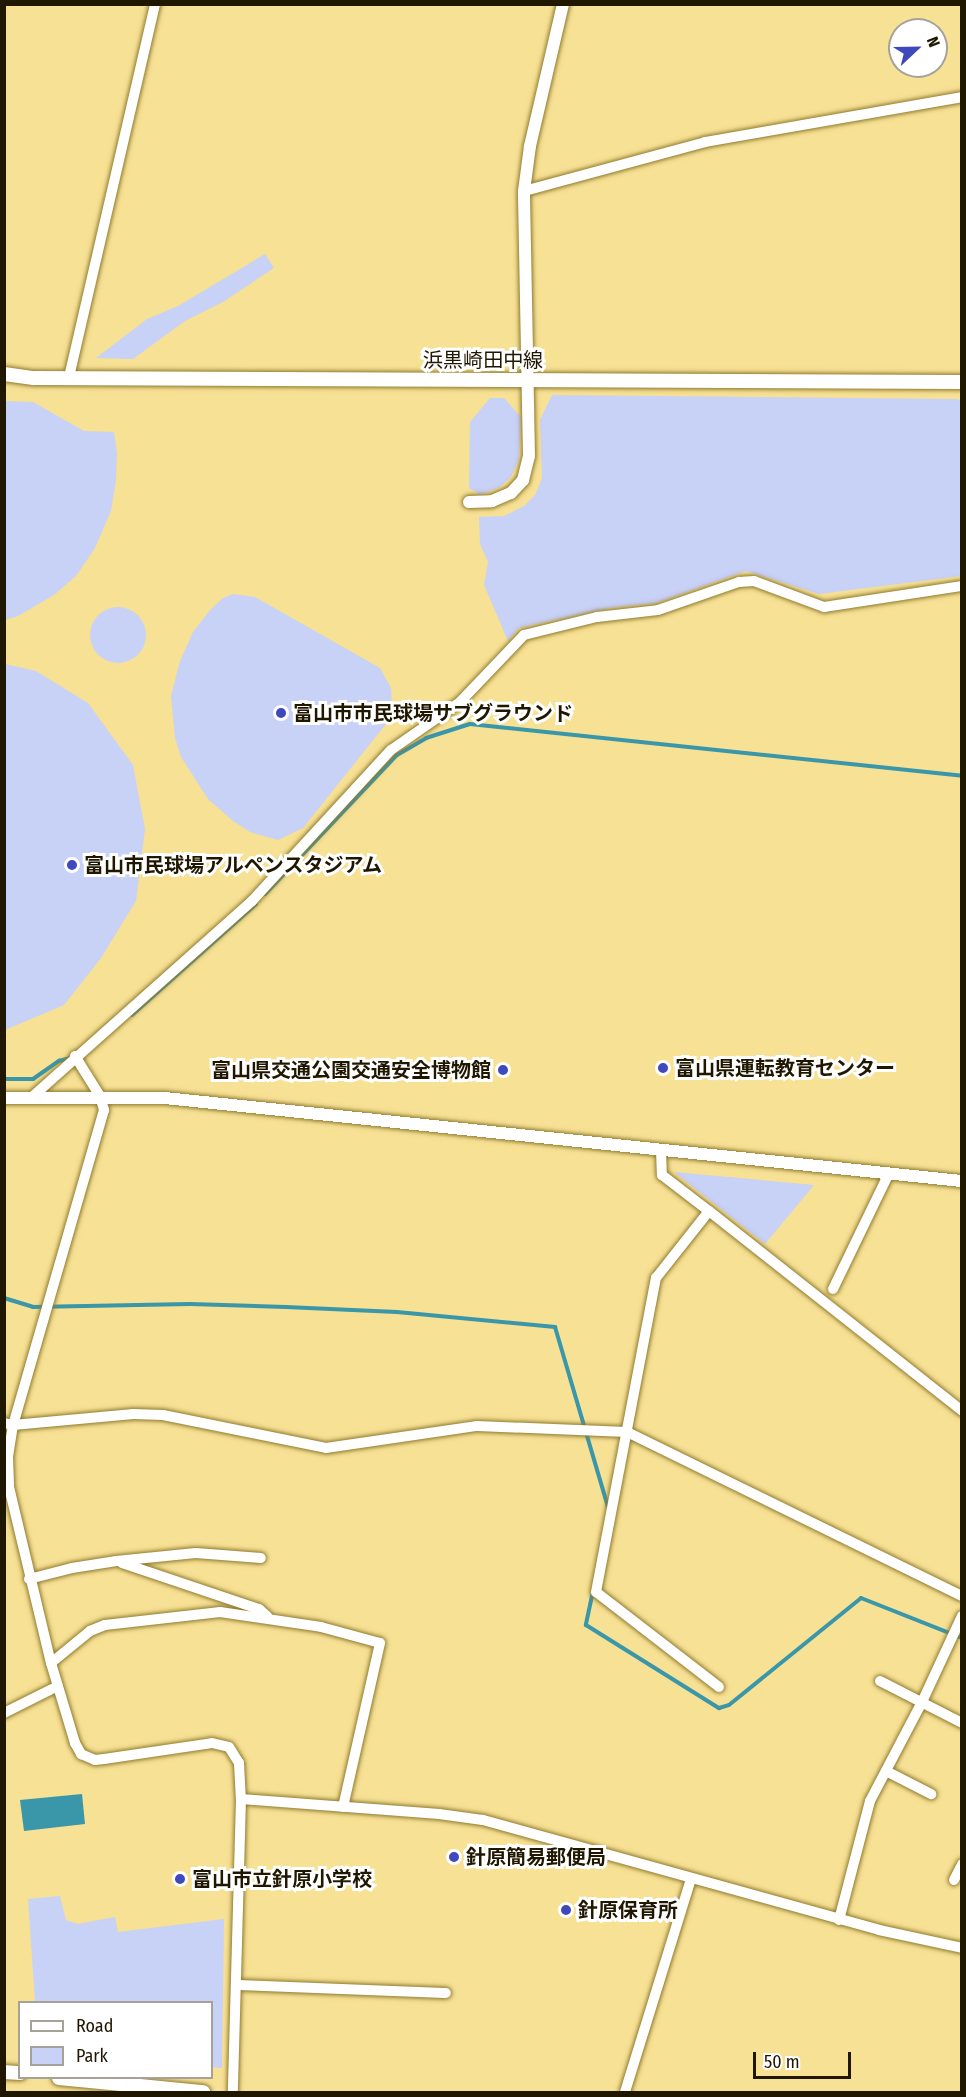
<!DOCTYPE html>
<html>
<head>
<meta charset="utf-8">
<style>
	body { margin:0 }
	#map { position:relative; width:966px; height:2097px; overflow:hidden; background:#f7e194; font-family:"Fira Sans Condensed","Noto Sans JP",sans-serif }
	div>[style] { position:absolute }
	.green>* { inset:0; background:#c8d1f6 }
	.round { border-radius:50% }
	.water>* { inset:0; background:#3a96a9 }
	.stream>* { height:4px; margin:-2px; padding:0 2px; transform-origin:2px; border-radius:2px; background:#3a96a9 }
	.roads { filter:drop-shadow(0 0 2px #907b2e) drop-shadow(0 0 2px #907b2e) }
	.minor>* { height:10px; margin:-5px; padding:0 5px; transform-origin:5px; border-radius:5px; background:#fff }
	.tertiary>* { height:12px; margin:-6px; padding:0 6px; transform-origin:6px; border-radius:6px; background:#fff }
	.secondary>* { height:14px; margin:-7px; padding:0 7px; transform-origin:7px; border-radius:7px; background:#fff }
	.dots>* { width:16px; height:16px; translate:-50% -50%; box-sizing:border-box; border:3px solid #fff; border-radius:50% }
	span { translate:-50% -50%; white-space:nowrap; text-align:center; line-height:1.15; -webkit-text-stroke:6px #fff; paint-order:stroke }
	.street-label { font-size:20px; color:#201700 }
	.poi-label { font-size:20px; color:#201700; font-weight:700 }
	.left { translate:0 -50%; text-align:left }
	.right { translate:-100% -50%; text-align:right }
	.frame { position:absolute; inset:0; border:6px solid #201700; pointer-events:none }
	.legend { position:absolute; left:18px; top:2001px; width:195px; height:78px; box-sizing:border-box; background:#fff; border:2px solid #a6a299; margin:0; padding:8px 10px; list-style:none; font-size:18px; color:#201700 }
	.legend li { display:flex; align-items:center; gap:12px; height:30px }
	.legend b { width:30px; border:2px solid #a6a299 }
	.north { position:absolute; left:888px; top:18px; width:60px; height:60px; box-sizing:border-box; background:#fff; border:2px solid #a6a299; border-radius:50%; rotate:68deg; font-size:16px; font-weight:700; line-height:24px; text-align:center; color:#201700 }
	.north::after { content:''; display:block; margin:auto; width:21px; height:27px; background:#3f48bc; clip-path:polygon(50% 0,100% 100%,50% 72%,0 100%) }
	.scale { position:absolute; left:753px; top:2052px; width:98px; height:27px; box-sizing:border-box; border:3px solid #201700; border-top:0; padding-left:8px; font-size:18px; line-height:21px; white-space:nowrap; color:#201700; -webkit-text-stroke:4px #fff; paint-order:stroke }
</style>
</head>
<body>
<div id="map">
	<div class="green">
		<div style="clip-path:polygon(265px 254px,274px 268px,223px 302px,185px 321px,133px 359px,96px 358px,147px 319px,178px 306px)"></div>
		<div style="clip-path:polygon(552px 395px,958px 399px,962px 402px,961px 576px,819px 594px,746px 571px,656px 603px,610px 608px,519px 628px,508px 641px,484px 585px,488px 562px,480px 544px,479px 517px,504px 516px,524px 506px,535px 495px,542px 478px,540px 420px)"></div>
		<div style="clip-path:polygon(490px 398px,504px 398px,521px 417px,519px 459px,511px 477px,500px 487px,480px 495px,469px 488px,470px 422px)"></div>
		<div style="clip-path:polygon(4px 401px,33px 402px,84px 431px,114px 432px,117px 454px,116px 480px,111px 511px,95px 548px,76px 576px,54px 595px,18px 616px,5px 620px)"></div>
		<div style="clip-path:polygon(233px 594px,255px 597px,380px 668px,391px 688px,392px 707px,386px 724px,303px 828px,278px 840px,250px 832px,233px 821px,208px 799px,181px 757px,175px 738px,171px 696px,180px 661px,193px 632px,210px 610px,223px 598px)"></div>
		<div class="round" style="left:90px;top:607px;width:56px;height:56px"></div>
		<div style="clip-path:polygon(5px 664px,36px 671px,88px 703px,133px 765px,145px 829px,136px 901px,101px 958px,64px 1005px,5px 1030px)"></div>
		<div style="clip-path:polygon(674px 1172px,814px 1185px,765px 1244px)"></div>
		<div style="clip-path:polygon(60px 1896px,66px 1920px,78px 1924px,115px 1917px,118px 1932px,224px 1919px,222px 2068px,212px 2067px,212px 2002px,35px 2002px,28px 1899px)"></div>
	</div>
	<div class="water">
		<div style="clip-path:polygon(82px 1794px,85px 1824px,24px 1831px,20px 1800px)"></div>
	</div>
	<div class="stream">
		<div style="left:265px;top:894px;width:192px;rotate:-46.5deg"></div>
		<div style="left:397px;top:755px;width:34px;rotate:-30deg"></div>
		<div style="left:426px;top:738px;width:46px;rotate:-17.7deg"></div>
		<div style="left:470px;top:724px;width:495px;rotate:6deg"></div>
		<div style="left:132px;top:1015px;width:166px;rotate:-41.8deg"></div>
		<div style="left:4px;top:1079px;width:29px"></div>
		<div style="left:33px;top:1079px;width:32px;rotate:-35deg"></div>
		<div style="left:59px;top:1061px;width:11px;rotate:-15deg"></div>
		<div style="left:4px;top:1298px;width:30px;rotate:17deg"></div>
		<div style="left:33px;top:1307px;width:157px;rotate:-1.1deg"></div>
		<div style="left:190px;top:1304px;width:96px;rotate:1.8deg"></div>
		<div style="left:286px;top:1307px;width:111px;rotate:2.6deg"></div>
		<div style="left:397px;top:1312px;width:159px;rotate:5.4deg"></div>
		<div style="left:555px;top:1327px;width:188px;rotate:73.6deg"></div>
		<div style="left:593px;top:1591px;width:35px;rotate:102deg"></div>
		<div style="left:586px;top:1625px;width:157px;rotate:32deg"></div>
		<div style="left:719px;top:1708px;width:10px;rotate:-17deg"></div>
		<div style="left:729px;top:1705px;width:170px;rotate:-39deg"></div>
		<div style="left:861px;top:1598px;width:109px;rotate:21.6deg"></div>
	</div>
	<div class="roads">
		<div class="minor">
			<div style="left:524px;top:191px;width:188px;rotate:-15.1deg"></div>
			<div style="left:705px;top:142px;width:261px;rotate:-9.9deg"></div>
			<div style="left:69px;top:377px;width:383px;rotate:-77deg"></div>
			<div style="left:75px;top:1056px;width:47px;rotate:58deg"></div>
			<div style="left:100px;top:1096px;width:15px;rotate:74deg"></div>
			<div style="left:104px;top:1110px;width:328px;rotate:106.1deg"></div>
			<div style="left:13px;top:1425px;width:31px;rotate:99deg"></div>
			<div style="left:8px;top:1456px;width:31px;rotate:88deg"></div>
			<div style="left:9px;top:1487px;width:181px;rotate:76.6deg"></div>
			<div style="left:51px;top:1663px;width:84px;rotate:73.3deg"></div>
			<div style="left:75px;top:1743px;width:13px;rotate:61deg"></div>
			<div style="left:81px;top:1754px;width:15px;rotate:23deg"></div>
			<div style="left:95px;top:1760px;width:9px;rotate:-6deg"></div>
			<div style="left:104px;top:1759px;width:109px;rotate:-8.4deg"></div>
			<div style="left:212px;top:1743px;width:17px;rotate:13deg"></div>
			<div style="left:229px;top:1747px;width:19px;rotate:58deg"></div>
			<div style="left:239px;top:1763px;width:36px;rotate:87deg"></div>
			<div style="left:241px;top:1799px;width:293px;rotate:91.6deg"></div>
			<div style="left:32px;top:1097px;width:295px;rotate:-41.7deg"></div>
			<div style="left:252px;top:901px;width:205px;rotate:-47.4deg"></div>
			<div style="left:391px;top:750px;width:84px;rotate:-34.8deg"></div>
			<div style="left:460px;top:702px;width:93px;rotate:-46.3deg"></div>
			<div style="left:524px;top:635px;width:75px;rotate:-13.9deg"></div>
			<div style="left:597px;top:617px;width:61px;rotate:-6.5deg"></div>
			<div style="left:658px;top:610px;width:86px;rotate:-19.1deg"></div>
			<div style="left:739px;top:582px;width:15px;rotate:-4deg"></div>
			<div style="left:754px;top:581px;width:75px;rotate:20.4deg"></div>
			<div style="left:824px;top:607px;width:140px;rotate:-8.7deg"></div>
			<div style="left:661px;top:1150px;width:25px;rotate:88deg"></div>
			<div style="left:662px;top:1175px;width:59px;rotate:37.5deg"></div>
			<div style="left:833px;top:1289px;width:127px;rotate:-64.2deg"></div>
			<div style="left:4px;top:1423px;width:9px;rotate:13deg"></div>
			<div style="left:13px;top:1425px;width:121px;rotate:-5.2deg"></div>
			<div style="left:133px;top:1414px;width:30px;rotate:2deg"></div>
			<div style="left:163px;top:1415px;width:166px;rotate:11.4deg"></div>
			<div style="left:326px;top:1448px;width:153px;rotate:-8.3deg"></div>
			<div style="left:477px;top:1426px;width:150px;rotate:2.3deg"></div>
			<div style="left:627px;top:1432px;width:373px;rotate:26.1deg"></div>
			<div style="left:122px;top:1563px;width:145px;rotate:18.6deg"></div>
			<div style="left:259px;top:1609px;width:11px;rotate:41deg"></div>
			<div style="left:29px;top:1579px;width:44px;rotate:-14.3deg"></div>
			<div style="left:72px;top:1568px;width:45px;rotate:-9deg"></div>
			<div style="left:116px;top:1561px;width:80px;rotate:-5.7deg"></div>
			<div style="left:196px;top:1553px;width:65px;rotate:4.4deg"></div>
			<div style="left:51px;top:1663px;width:50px;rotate:-39.4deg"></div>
			<div style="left:90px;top:1631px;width:16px;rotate:-22deg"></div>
			<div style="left:105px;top:1625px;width:116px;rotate:-6.4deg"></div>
			<div style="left:220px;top:1612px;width:102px;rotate:8.4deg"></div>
			<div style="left:321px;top:1627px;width:61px;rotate:15.2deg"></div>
			<div style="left:380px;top:1643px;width:168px;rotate:102.7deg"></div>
			<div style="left:880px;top:1681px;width:92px;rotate:27.1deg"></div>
			<div style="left:719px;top:1687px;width:155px;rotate:-142.3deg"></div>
			<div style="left:596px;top:1592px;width:320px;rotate:-79.2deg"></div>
			<div style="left:656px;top:1278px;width:85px;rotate:-51.7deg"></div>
			<div style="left:709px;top:1211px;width:323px;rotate:38.3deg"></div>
			<div style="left:4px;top:1713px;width:60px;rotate:-26.6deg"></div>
			<div style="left:886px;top:1771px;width:51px;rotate:27.1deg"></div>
			<div style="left:241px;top:1799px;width:199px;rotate:4.3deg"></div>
			<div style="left:439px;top:1814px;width:44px;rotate:7.8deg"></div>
			<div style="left:483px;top:1820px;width:411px;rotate:15.5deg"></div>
			<div style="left:879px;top:1930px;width:85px;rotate:12.2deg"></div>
			<div style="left:954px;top:1880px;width:18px;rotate:-63deg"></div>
			<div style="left:839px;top:1920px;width:123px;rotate:-75.4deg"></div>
			<div style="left:870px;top:1801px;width:112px;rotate:-62.3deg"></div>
			<div style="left:922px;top:1702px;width:95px;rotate:-65.1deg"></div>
			<div style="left:237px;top:1985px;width:209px;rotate:2.2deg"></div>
			<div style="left:625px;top:2092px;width:223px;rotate:-72.8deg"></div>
		</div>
		<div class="tertiary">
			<div style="left:469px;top:502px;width:23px;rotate:-2deg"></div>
			<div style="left:492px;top:501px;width:21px;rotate:-23deg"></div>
			<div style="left:511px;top:493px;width:18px;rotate:-47deg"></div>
			<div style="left:523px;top:480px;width:25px;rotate:-76deg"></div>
			<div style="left:529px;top:456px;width:265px;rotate:-91.1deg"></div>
			<div style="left:524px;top:191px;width:45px;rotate:-82.4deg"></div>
			<div style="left:530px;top:146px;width:146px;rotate:-76.9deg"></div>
			<div style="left:4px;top:1098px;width:161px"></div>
			<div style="left:165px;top:1098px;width:801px;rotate:5.95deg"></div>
		</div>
		<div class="secondary">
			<div style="left:4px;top:374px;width:30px;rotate:8deg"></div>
			<div style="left:34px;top:378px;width:928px;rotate:0.25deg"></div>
			<div style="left:4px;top:2072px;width:16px;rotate:4deg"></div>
			<div style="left:59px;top:2078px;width:145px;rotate:5.6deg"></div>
		</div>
	</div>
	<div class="dots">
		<div style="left:281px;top:713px;background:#3f48bc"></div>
		<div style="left:72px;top:865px;background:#3f48bc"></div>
		<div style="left:663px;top:1068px;background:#3f48bc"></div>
		<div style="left:503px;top:1070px;background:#3f48bc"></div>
		<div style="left:454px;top:1857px;background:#3f48bc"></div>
		<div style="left:180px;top:1879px;background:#3f48bc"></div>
		<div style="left:566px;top:1910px;background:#3f48bc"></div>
	</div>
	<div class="street-label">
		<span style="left:483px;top:360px">浜黒崎田中線</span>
	</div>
	<div class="poi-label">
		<span class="left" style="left:293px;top:713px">富山市市民球場サブグラウンド</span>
		<span class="left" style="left:84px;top:865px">富山市民球場アルペンスタジアム</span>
		<span class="left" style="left:675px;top:1068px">富山県運転教育センター</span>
		<span class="right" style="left:491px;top:1070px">富山県交通公園交通安全博物館</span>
		<span class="left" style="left:466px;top:1857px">針原簡易郵便局</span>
		<span class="left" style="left:192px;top:1879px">富山市立針原小学校</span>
		<span class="left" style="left:578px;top:1910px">針原保育所</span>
	</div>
	<div class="frame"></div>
	<ul class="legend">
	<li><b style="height:8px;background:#fff"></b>Road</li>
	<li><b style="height:16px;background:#c8d1f6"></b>Park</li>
	</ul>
	<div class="north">N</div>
	<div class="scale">50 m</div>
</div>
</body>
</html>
